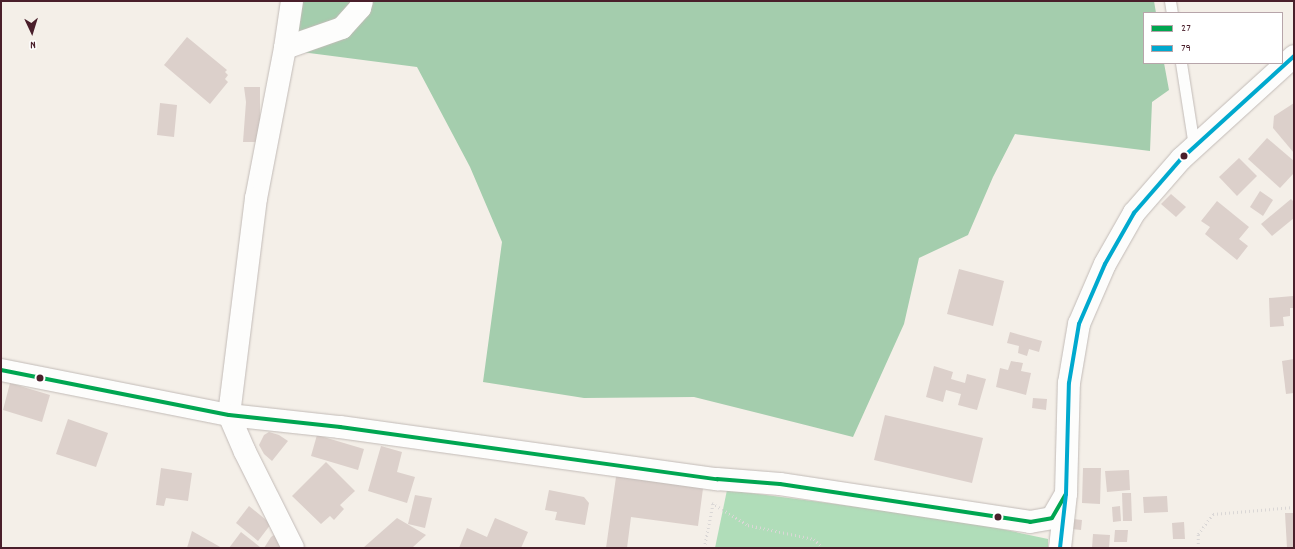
<!DOCTYPE html>
<html>
<head>
<meta charset="utf-8">
<style>
	body { margin:0 }
	#map { position:relative; width:1295px; height:549px; overflow:hidden; background:#f4efe8; font-family:Dekko,sans-serif }
	div>[style] { position:absolute }
	.green>* { inset:0; background:#b0ddb9 }
	.forest>* { inset:0; background:#a4cdad }
	.building>* { inset:0; background:#dcd0cb }
	.path>* { height:2.5px; margin-top:-1.25px; transform-origin:0; background:repeating-linear-gradient(90deg,#dad7d6 0 1px,transparent 0 4px) }
	.roads { filter:drop-shadow(0 0 1px #c2bbb7) drop-shadow(0 0 1px #c2bbb7) }
	.service>* { height:11px; margin:-5.5px; padding:0 5.5px; transform-origin:5.5px; border-radius:5.5px; background:#fdfdfc }
	.minor>* { height:22px; margin:-11px; padding:0 11px; transform-origin:11px; border-radius:11px; background:#fdfdfc }
	.tertiary>* { height:22px; margin:-11px; padding:0 11px; transform-origin:11px; border-radius:11px; background:#fdfdfc }
	.bus-1>* { height:4px; margin:-2px; padding:0 2px; transform-origin:2px; border-radius:2px; background:#00a651 }
	.bus-2>* { height:4px; margin:-2px; padding:0 2px; transform-origin:2px; border-radius:2px; background:#00a9ce }
	.dots>* { width:11px; height:11px; translate:-50% -50%; box-sizing:border-box; border:2px solid #fff; border-radius:50% }
	span { translate:-50% -50%; white-space:nowrap; text-align:center; line-height:1.15; -webkit-text-stroke:3px #fff; paint-order:stroke }
	.frame { position:absolute; inset:0; border:2px solid #4a1f2b; pointer-events:none }
	.legend { position:absolute; left:1143px; top:12px; width:140px; height:52px; box-sizing:border-box; background:#fff; border:1px solid #b7a5aa; margin:0; padding:5px 7px; list-style:none; font-size:12px; color:#4a1f2b }
	.legend li { display:flex; align-items:center; gap:8px; height:20px }
	.legend b { width:20px; border:1px solid #b7a5aa }
	.north { position:absolute; left:12px; top:12px; width:40px; height:40px; -webkit-text-stroke:3px #fff; paint-order:stroke; rotate:176deg; font-size:11px; font-weight:700; line-height:16px; text-align:center; color:#4a1f2b }
	.north::after { content:''; display:block; margin:auto; width:14px; height:18px; background:#4a1f2b; clip-path:polygon(50% 0,100% 100%,50% 72%,0 100%) }
</style>
</head>
<body>
<div id="map">
	<div class="green">
		<div style="clip-path:polygon(727px 490px,959px 520px,1048px 539px,1048px 548px,715px 548px)"></div>
	</div>
	<div class="forest">
		<div style="clip-path:polygon(294px 1px,1154px 1px,1156px 13px,1144px 13px,1144px 63px,1164px 63px,1169px 90px,1152px 102px,1150px 151px,1015px 134px,993px 177px,968px 235px,919px 258px,904px 324px,853px 437px,694px 397px,584px 398px,483px 382px,502px 242px,470px 167px,417px 67px,286px 50px)"></div>
	</div>
	<div class="building">
		<div style="clip-path:polygon(187px 37px,227px 70px,225px 72px,228px 75px,225px 79px,228px 82px,210px 104px,164px 65px)"></div>
		<div style="clip-path:polygon(244px 87px,260px 87px,260px 123px,257px 142px,243px 142px,246px 102px)"></div>
		<div style="clip-path:polygon(160px 103px,177px 105px,174px 137px,157px 135px)"></div>
		<div style="clip-path:polygon(1294px 103px,1294px 153px,1273px 128px,1274px 116px)"></div>
		<div style="clip-path:polygon(1267px 138px,1294px 161px,1294px 173px,1280px 188px,1248px 159px)"></div>
		<div style="clip-path:polygon(1239px 158px,1257px 176px,1237px 196px,1219px 177px)"></div>
		<div style="clip-path:polygon(1260px 191px,1273px 200px,1263px 216px,1250px 207px)"></div>
		<div style="clip-path:polygon(1171px 194px,1186px 207px,1176px 217px,1161px 204px)"></div>
		<div style="clip-path:polygon(1291px 199px,1294px 202px,1294px 218px,1272px 236px,1261px 224px)"></div>
		<div style="clip-path:polygon(1217px 201px,1249px 227px,1239px 239px,1248px 246px,1237px 260px,1205px 234px,1210px 227px,1201px 221px)"></div>
		<div style="clip-path:polygon(959px 269px,1004px 281px,993px 326px,947px 314px)"></div>
		<div style="clip-path:polygon(1293px 296px,1293px 308px,1290px 308px,1290px 316px,1283px 317px,1284px 326px,1270px 327px,1269px 298px)"></div>
		<div style="clip-path:polygon(1010px 332px,1042px 341px,1039px 352px,1029px 349px,1027px 356px,1018px 353px,1019px 346px,1007px 343px)"></div>
		<div style="clip-path:polygon(1294px 359px,1294px 393px,1286px 394px,1282px 361px)"></div>
		<div style="clip-path:polygon(1011px 361px,1023px 363px,1021px 371px,1031px 373px,1026px 395px,996px 387px,1000px 368px,1008px 370px)"></div>
		<div style="clip-path:polygon(934px 366px,953px 372px,951px 379px,965px 383px,967px 374px,986px 379px,977px 410px,958px 405px,961px 394px,946px 390px,943px 402px,926px 397px)"></div>
		<div style="clip-path:polygon(10px 383px,50px 395px,42px 422px,3px 410px)"></div>
		<div style="clip-path:polygon(1033px 398px,1047px 399px,1046px 410px,1032px 408px)"></div>
		<div style="clip-path:polygon(885px 415px,983px 438px,972px 483px,874px 460px)"></div>
		<div style="clip-path:polygon(68px 419px,108px 433px,96px 467px,56px 454px)"></div>
		<div style="clip-path:polygon(269px 432px,279px 435px,288px 441px,272px 461px,264px 454px,259px 445px,264px 435px)"></div>
		<div style="clip-path:polygon(317px 435px,364px 449px,358px 470px,311px 456px)"></div>
		<div style="clip-path:polygon(381px 446px,402px 452px,397px 472px,415px 477px,407px 503px,368px 491px)"></div>
		<div style="clip-path:polygon(326px 462px,355px 491px,340px 505px,344px 509px,334px 520px,330px 516px,321px 524px,292px 496px)"></div>
		<div style="clip-path:polygon(161px 468px,192px 473px,188px 501px,166px 498px,164px 506px,156px 505px)"></div>
		<div style="clip-path:polygon(1083px 468px,1101px 468px,1100px 504px,1082px 503px)"></div>
		<div style="clip-path:polygon(617px 470px,704px 481px,698px 526px,631px 517px,627px 548px,606px 548px)"></div>
		<div style="clip-path:polygon(1129px 470px,1130px 490px,1107px 492px,1105px 471px)"></div>
		<div style="clip-path:polygon(549px 490px,584px 497px,589px 503px,585px 525px,555px 520px,557px 512px,545px 510px)"></div>
		<div style="clip-path:polygon(1122px 493px,1131px 493px,1132px 521px,1123px 521px)"></div>
		<div style="clip-path:polygon(415px 495px,432px 498px,425px 528px,408px 524px)"></div>
		<div style="clip-path:polygon(1167px 496px,1168px 512px,1144px 513px,1143px 497px)"></div>
		<div style="clip-path:polygon(249px 506px,271px 524px,258px 541px,236px 523px)"></div>
		<div style="clip-path:polygon(1120px 506px,1121px 521px,1113px 522px,1112px 507px)"></div>
		<div style="clip-path:polygon(1285px 513px,1294px 513px,1294px 548px,1287px 548px)"></div>
		<div style="clip-path:polygon(397px 518px,426px 535px,412px 548px,363px 548px)"></div>
		<div style="clip-path:polygon(495px 518px,528px 532px,521px 548px,459px 548px,467px 528px,487px 537px)"></div>
		<div style="clip-path:polygon(1073px 519px,1082px 520px,1081px 530px,1072px 529px)"></div>
		<div style="clip-path:polygon(1184px 522px,1185px 539px,1173px 539px,1172px 523px)"></div>
		<div style="clip-path:polygon(1115px 530px,1128px 530px,1127px 542px,1114px 542px)"></div>
		<div style="clip-path:polygon(192px 531px,222px 548px,187px 548px)"></div>
		<div style="clip-path:polygon(280px 531px,288px 548px,264px 548px,271px 537px)"></div>
		<div style="clip-path:polygon(241px 532px,260px 547px,259px 548px,229px 548px)"></div>
		<div style="clip-path:polygon(1093px 534px,1110px 535px,1109px 548px,1092px 548px)"></div>
	</div>
	<div class="path">
		<div style="left:712px;top:503px;width:42px;rotate:31.4deg"></div>
		<div style="left:748px;top:525px;width:67px;rotate:12deg"></div>
		<div style="left:814px;top:539px;width:13px;rotate:45deg"></div>
		<div style="left:704px;top:548px;width:46px;rotate:-78.7deg"></div>
		<div style="left:1198px;top:548px;width:14px;rotate:-90deg"></div>
		<div style="left:1198px;top:534px;width:25px;rotate:-53deg"></div>
		<div style="left:1213px;top:514px;width:81px;rotate:-4.9deg"></div>
	</div>
	<div class="roads">
		<div class="service">
			<div style="left:1170px;top:1px;width:12px;rotate:81deg"></div>
			<div style="left:1181px;top:63px;width:84px;rotate:81.1deg"></div>
		</div>
		<div class="minor">
			<div style="left:292px;top:1px;width:48px;rotate:98.5deg"></div>
			<div style="left:285px;top:48px;width:153px;rotate:100.9deg"></div>
			<div style="left:256px;top:198px;width:219px;rotate:97.1deg"></div>
			<div style="left:229px;top:415px;width:40px;rotate:66.6deg"></div>
			<div style="left:245px;top:452px;width:107px;rotate:63.4deg"></div>
			<div style="left:285px;top:48px;width:60px;rotate:-19.3deg"></div>
			<div style="left:342px;top:28px;width:27px;rotate:-48deg"></div>
			<div style="left:360px;top:8px;width:7px;rotate:-74deg"></div>
			<div style="left:1060px;top:548px;width:54px;rotate:-83.7deg"></div>
		</div>
		<div class="tertiary">
			<div style="left:1px;top:370px;width:232px;rotate:11.2deg"></div>
			<div style="left:229px;top:415px;width:112px;rotate:6.2deg"></div>
			<div style="left:340px;top:427px;width:381px;rotate:7.9deg"></div>
			<div style="left:717px;top:479px;width:63px;rotate:4.5deg"></div>
			<div style="left:780px;top:484px;width:253px;rotate:8.6deg"></div>
			<div style="left:1030px;top:522px;width:22px;rotate:-10deg"></div>
			<div style="left:1052px;top:518px;width:28px;rotate:-60deg"></div>
			<div style="left:1066px;top:494px;width:111px;rotate:-88.5deg"></div>
			<div style="left:1069px;top:383px;width:60px;rotate:-80.4deg"></div>
			<div style="left:1079px;top:324px;width:65px;rotate:-66.6deg"></div>
			<div style="left:1105px;top:264px;width:59px;rotate:-60.4deg"></div>
			<div style="left:1134px;top:213px;width:72px;rotate:-49deg"></div>
			<div style="left:1181px;top:159px;width:153px;rotate:-42.3deg"></div>
		</div>
	</div>
	<div class="bus-1">
		<div style="left:1px;top:370px;width:232px;rotate:11.2deg"></div>
		<div style="left:229px;top:415px;width:112px;rotate:6.2deg"></div>
		<div style="left:340px;top:427px;width:381px;rotate:7.9deg"></div>
		<div style="left:717px;top:479px;width:63px;rotate:4.5deg"></div>
		<div style="left:780px;top:484px;width:253px;rotate:8.6deg"></div>
		<div style="left:1030px;top:522px;width:22px;rotate:-10deg"></div>
		<div style="left:1052px;top:518px;width:28px;rotate:-60deg"></div>
	</div>
	<div class="bus-2">
		<div style="left:1060px;top:548px;width:54px;rotate:-83.7deg"></div>
		<div style="left:1066px;top:494px;width:111px;rotate:-88.5deg"></div>
		<div style="left:1069px;top:383px;width:60px;rotate:-80.4deg"></div>
		<div style="left:1079px;top:324px;width:65px;rotate:-66.6deg"></div>
		<div style="left:1105px;top:264px;width:59px;rotate:-60.4deg"></div>
		<div style="left:1134px;top:213px;width:72px;rotate:-49deg"></div>
		<div style="left:1181px;top:159px;width:153px;rotate:-42.3deg"></div>
	</div>
	<div class="dots">
		<div style="left:1184px;top:156px;background:#4a1f2b"></div>
		<div style="left:40px;top:378px;background:#4a1f2b"></div>
		<div style="left:998px;top:517px;background:#4a1f2b"></div>
	</div>
	<div class="frame"></div>
	<ul class="legend">
	<li><b style="height:5px;background:#00a651"></b>27</li>
	<li><b style="height:5px;background:#00a9ce"></b>79</li>
	</ul>
	<div class="north">N</div>
</div>
</body>
</html>
